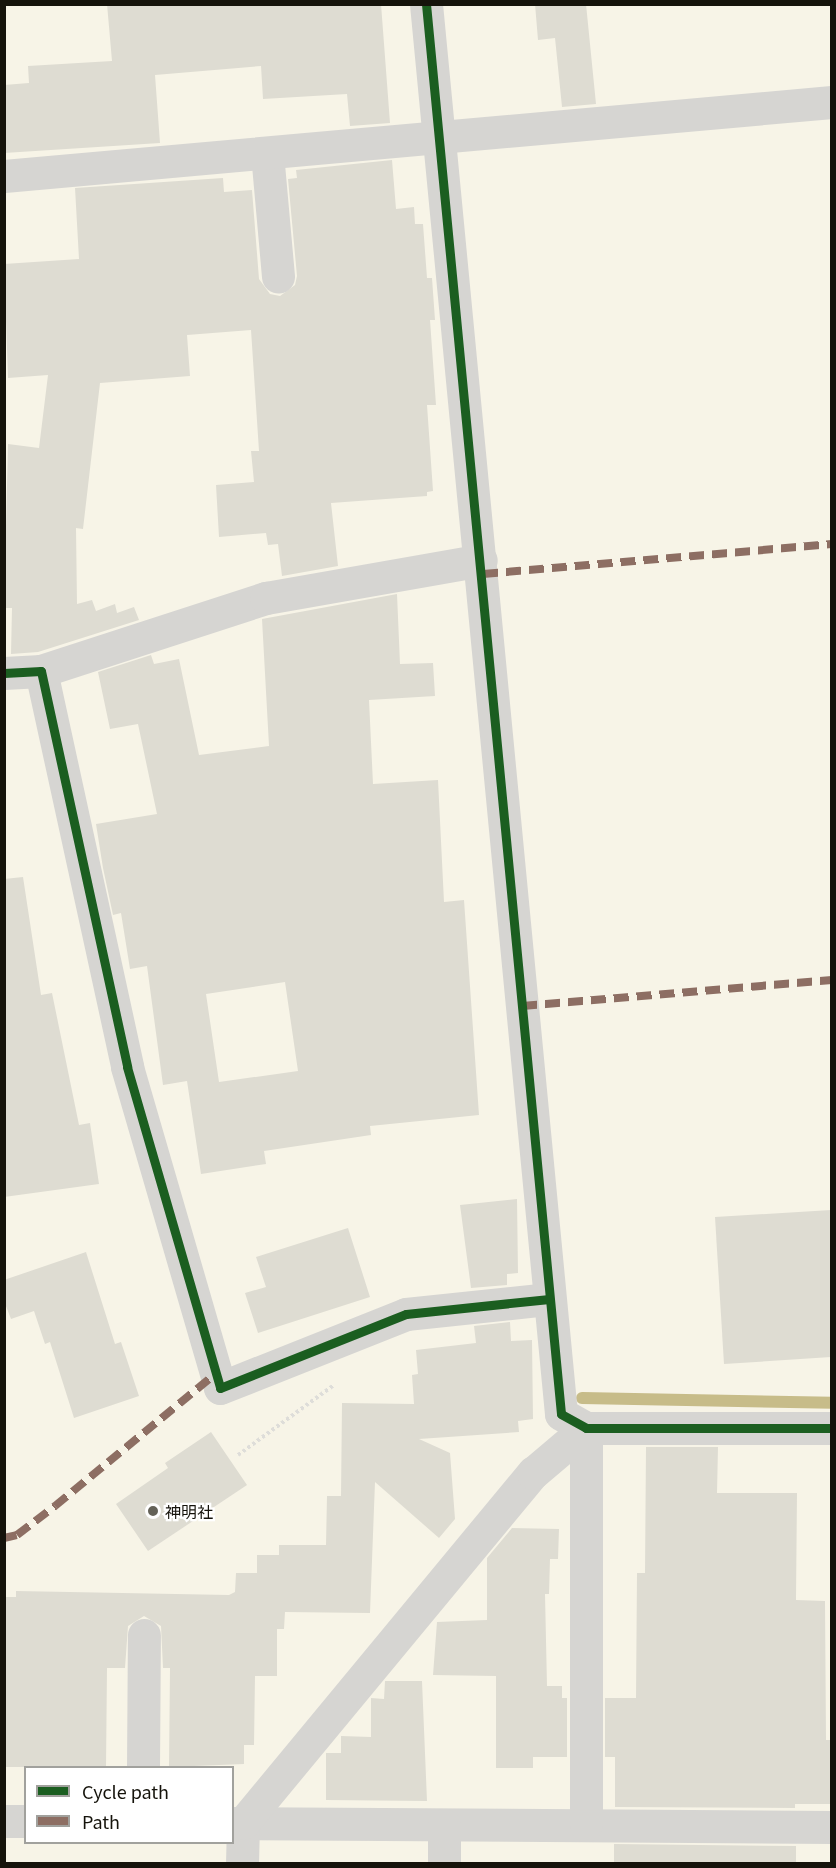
<!DOCTYPE html>
<html>
<head>
<meta charset="utf-8">
<style>
	body { margin:0 }
	#map { position:relative; width:836px; height:1868px; overflow:hidden; background:#f7f4e7; font-family:Georgia,"Noto Sans JP",serif }
	div>[style] { position:absolute }
	.stream>* { height:12px; margin:-6px; padding:0 6px; transform-origin:6px; border-radius:6px; background:#c7bc89 }
	.building>* { inset:0; background:#dedcd2 }
	.path>* { height:4px; margin-top:-2px; transform-origin:0; background:repeating-linear-gradient(90deg,#deddd9 0 3px,transparent 0 6px) }
	.minor>* { height:33px; margin:-16.5px; padding:0 16.5px; transform-origin:16.5px; border-radius:16.5px; background:#d6d5d2 }
	.quiet>* { height:8px; margin-top:-4px; transform-origin:0; background:repeating-linear-gradient(90deg,#8d6e63 0 15px,transparent 0 23px) }
	.cycleway>* { height:9px; margin:-4.5px; padding:0 4.5px; transform-origin:4.5px; border-radius:4.5px; background:#1b5e20 }
	.dots>* { width:16px; height:16px; translate:-50% -50%; box-sizing:border-box; border:3px solid #fff; border-radius:50% }
	span { translate:-50% -50%; white-space:nowrap; text-align:center; line-height:1.15; -webkit-text-stroke:4.5px #fff; paint-order:stroke }
	.poi-label { font-size:16px; color:#15130b }
	.left { translate:0 -50%; text-align:left }
	.frame { position:absolute; inset:0; border:6px solid #15130b; pointer-events:none }
	.legend { position:absolute; left:24px; top:1766px; width:210px; height:78px; box-sizing:border-box; background:#fff; border:2px solid #a1a19d; margin:0; padding:8px 10px; list-style:none; font-size:18px; color:#15130b }
	.legend li { display:flex; align-items:center; gap:12px; height:30px }
	.legend b { width:30px; border:2px solid #a1a19d }
</style>
</head>
<body>
<div id="map">
	<div class="stream">
		<div style="left:582px;top:1398px;width:250px;rotate:1.1deg"></div>
	</div>
	<div class="building">
		<div style="clip-path:polygon(107px 4px,381px 4px,390px 123px,350px 126px,347px 94px,263px 99px,261px 66px,155px 75px,160px 143px,4px 153px,4px 85px,29px 83px,28px 66px,112px 61px)"></div>
		<div style="clip-path:polygon(535px 4px,586px 4px,596px 104px,562px 107px,555px 38px,538px 40px)"></div>
		<div style="clip-path:polygon(392px 160px,396px 209px,414px 207px,415px 224px,423px 224px,427px 278px,432px 278px,435px 320px,430px 320px,436px 405px,427px 405px,433px 491px,427px 492px,427px 496px,331px 503px,338px 566px,282px 576px,278px 544px,268px 545px,266px 533px,219px 537px,216px 485px,254px 482px,251px 451px,259px 451px,251px 330px,187px 335px,190px 376px,100px 383px,83px 529px,76px 528px,77px 604px,92px 600px,96px 611px,115px 604px,117px 613px,134px 607px,139px 620px,38px 652px,11px 654px,12px 608px,4px 608px,8px 444px,39px 448px,48px 375px,8px 378px,4px 264px,79px 259px,75px 188px,223px 178px,224px 192px,252px 190px,259px 279px,270px 294px,280px 296px,295px 285px,297px 276px,288px 179px,297px 178px,296px 170px)"></div>
		<div style="clip-path:polygon(evenodd,397px 594px,400px 664px,433px 663px,435px 696px,369px 700px,373px 784px,438px 780px,444px 902px,464px 900px,479px 1115px,370px 1126px,371px 1135px,264px 1151px,266px 1164px,201px 1174px,187px 1081px,163px 1085px,147px 966px,130px 969px,121px 913px,113px 915px,103px 868px,96px 824px,157px 814px,138px 724px,110px 729px,98px 672px,151px 655px,154px 664px,179px 659px,199px 755px,269px 746px,262px 619px,397px 594px,285px 982px,298px 1071px,219px 1082px,206px 994px,285px 982px)"></div>
		<div style="clip-path:polygon(23px 877px,41px 995px,52px 993px,79px 1125px,90px 1123px,99px 1184px,4px 1197px,4px 879px)"></div>
		<div style="clip-path:polygon(517px 1199px,518px 1273px,507px 1274px,507px 1285px,471px 1288px,460px 1205px)"></div>
		<div style="clip-path:polygon(831px 1210px,831px 1357px,724px 1364px,715px 1217px)"></div>
		<div style="clip-path:polygon(348px 1228px,370px 1297px,258px 1333px,245px 1293px,266px 1287px,256px 1257px)"></div>
		<div style="clip-path:polygon(86px 1252px,115px 1344px,121px 1342px,139px 1396px,74px 1418px,50px 1342px,45px 1344px,34px 1311px,11px 1319px,4px 1301px,4px 1280px)"></div>
		<div style="clip-path:polygon(510px 1322px,511px 1341px,532px 1340px,533px 1419px,518px 1421px,519px 1432px,419px 1439px,450px 1453px,455px 1519px,439px 1538px,375px 1482px,370px 1613px,285px 1612px,284px 1629px,277px 1629px,277px 1676px,255px 1676px,254px 1745px,244px 1745px,244px 1764px,169px 1767px,170px 1668px,163px 1668px,161px 1626px,144px 1616px,128px 1626px,125px 1668px,107px 1668px,106px 1767px,4px 1767px,4px 1597px,16px 1597px,16px 1591px,229px 1595px,235px 1592px,236px 1573px,257px 1573px,257px 1555px,279px 1555px,279px 1545px,326px 1545px,327px 1496px,341px 1496px,342px 1403px,414px 1404px,412px 1375px,418px 1374px,416px 1350px,476px 1343px,474px 1326px)"></div>
		<div style="clip-path:polygon(211px 1432px,247px 1485px,148px 1551px,116px 1504px,168px 1468px,165px 1463px)"></div>
		<div style="clip-path:polygon(646px 1447px,718px 1447px,717px 1493px,797px 1493px,796px 1600px,825px 1601px,826px 1740px,831px 1740px,831px 1804px,795px 1804px,795px 1808px,615px 1807px,615px 1757px,605px 1757px,605px 1698px,636px 1698px,637px 1573px,645px 1573px)"></div>
		<div style="clip-path:polygon(512px 1528px,559px 1529px,558px 1559px,550px 1559px,549px 1594px,545px 1594px,547px 1686px,562px 1686px,562px 1698px,567px 1698px,567px 1757px,533px 1757px,533px 1768px,496px 1768px,496px 1676px,433px 1675px,437px 1622px,487px 1620px,487px 1558px)"></div>
		<div style="clip-path:polygon(385px 1681px,422px 1681px,427px 1801px,326px 1800px,326px 1753px,341px 1753px,341px 1736px,371px 1737px,371px 1698px,384px 1699px)"></div>
		<div style="clip-path:polygon(614px 1844px,796px 1846px,796px 1863px,614px 1863px)"></div>
	</div>
	<div class="path">
		<div style="left:238px;top:1455px;width:119px;rotate:-36.1deg"></div>
	</div>
	<div class="minor">
		<div style="left:426px;top:4px;width:1416px;rotate:84.53deg"></div>
		<div style="left:561px;top:1414px;width:29px;rotate:29deg"></div>
		<div style="left:586px;top:1428px;width:246px"></div>
		<div style="left:267px;top:153px;width:124px;rotate:84.9deg"></div>
		<div style="left:4px;top:176px;width:831px;rotate:-5.11deg"></div>
		<div style="left:41px;top:671px;width:405px;rotate:77.7deg"></div>
		<div style="left:127px;top:1067px;width:334px;rotate:73.8deg"></div>
		<div style="left:220px;top:1388px;width:200px;rotate:-21.7deg"></div>
		<div style="left:406px;top:1314px;width:144px;rotate:-6deg"></div>
		<div style="left:4px;top:673px;width:37px;rotate:-3deg"></div>
		<div style="left:41px;top:671px;width:237px;rotate:-18deg"></div>
		<div style="left:266px;top:598px;width:218px;rotate:-10deg"></div>
		<div style="left:143px;top:1768px;width:133px;rotate:-89.6deg"></div>
		<div style="left:4px;top:1821px;width:22px"></div>
		<div style="left:232px;top:1823px;width:600px;rotate:0.38deg"></div>
		<div style="left:586px;top:1825px;width:397px;rotate:-90deg"></div>
		<div style="left:242px;top:1864px;width:41px;rotate:-88.6deg"></div>
		<div style="left:243px;top:1823px;width:455px;rotate:-50.4deg"></div>
		<div style="left:533px;top:1473px;width:70px;rotate:-40.3deg"></div>
		<div style="left:444px;top:1864px;width:39px;rotate:-90deg"></div>
	</div>
	<div class="quiet">
		<div style="left:483px;top:574px;width:350px;rotate:-4.9deg"></div>
		<div style="left:522px;top:1006px;width:311px;rotate:-4.8deg"></div>
		<div style="left:4px;top:1538px;width:13px;rotate:-13deg"></div>
		<div style="left:17px;top:1535px;width:48px;rotate:-37.3deg"></div>
		<div style="left:55px;top:1506px;width:207px;rotate:-39.5deg"></div>
	</div>
	<div class="cycleway">
		<div style="left:426px;top:4px;width:1416px;rotate:84.53deg"></div>
		<div style="left:561px;top:1414px;width:29px;rotate:29deg"></div>
		<div style="left:586px;top:1428px;width:246px"></div>
		<div style="left:4px;top:673px;width:37px;rotate:-3deg"></div>
		<div style="left:41px;top:671px;width:405px;rotate:77.7deg"></div>
		<div style="left:127px;top:1067px;width:334px;rotate:73.8deg"></div>
		<div style="left:220px;top:1388px;width:200px;rotate:-21.7deg"></div>
		<div style="left:406px;top:1314px;width:144px;rotate:-6deg"></div>
	</div>
	<div class="dots">
		<div style="left:153px;top:1511px;background:#646258"></div>
	</div>
	<div class="poi-label">
		<span class="left" style="left:165px;top:1511px">神明社</span>
	</div>
	<div class="frame"></div>
	<ul class="legend">
	<li><b style="height:8px;background:#1b5e20"></b>Cycle path</li>
	<li><b style="height:8px;background:#8d6e63"></b>Path</li>
	</ul>
</div>
</body>
</html>
